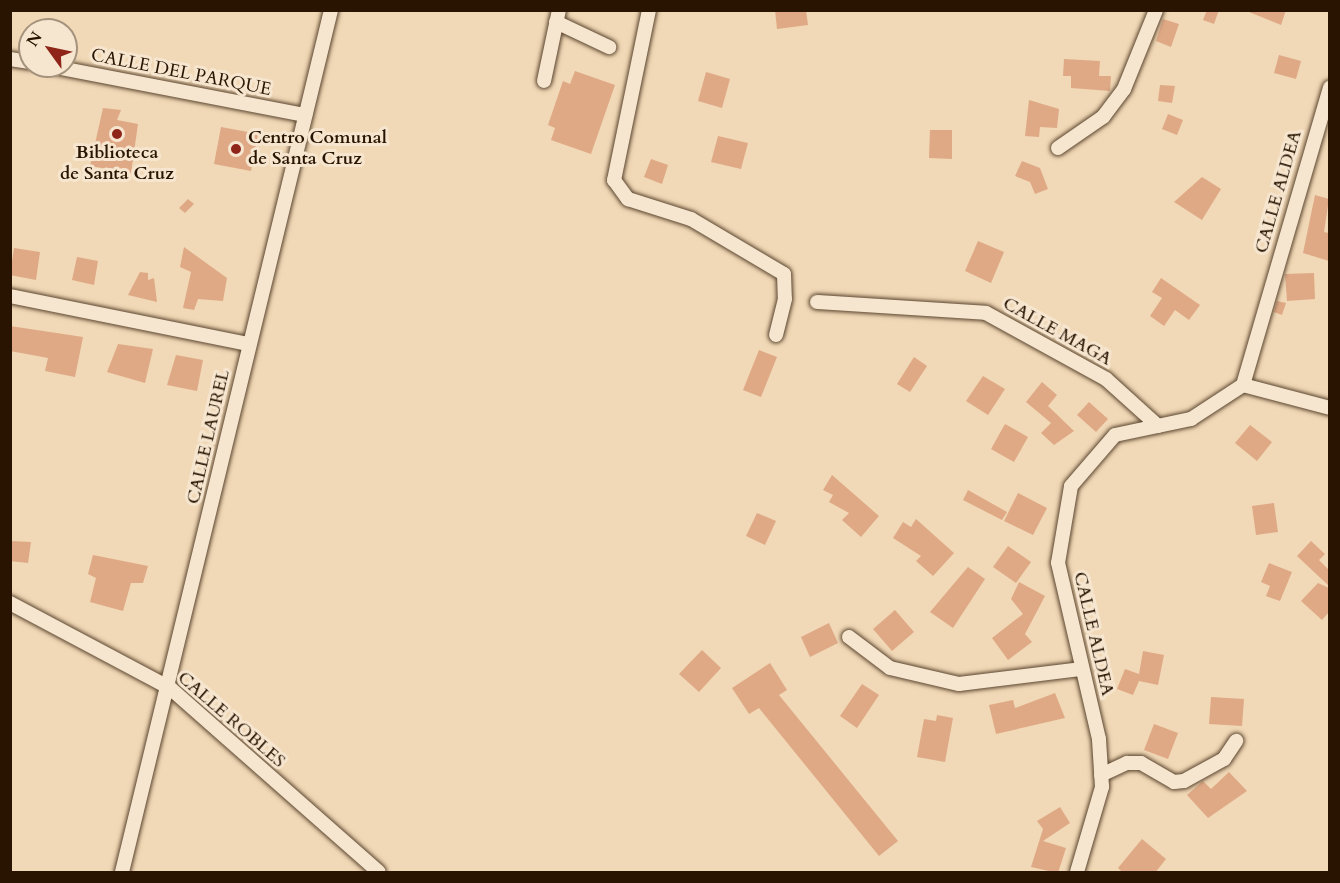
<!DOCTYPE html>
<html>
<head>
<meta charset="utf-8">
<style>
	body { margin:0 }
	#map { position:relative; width:1340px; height:883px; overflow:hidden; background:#f1d8b6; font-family:Cardo,serif }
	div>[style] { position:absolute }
	.building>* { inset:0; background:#dfa986 }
	.roads { filter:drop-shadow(0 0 2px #5a452e) drop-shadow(0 0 2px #5a452e) }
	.minor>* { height:14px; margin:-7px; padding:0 7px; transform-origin:7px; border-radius:7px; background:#f6e6d0 }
	.dots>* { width:16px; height:16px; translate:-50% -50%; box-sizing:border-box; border:3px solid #f6e6d0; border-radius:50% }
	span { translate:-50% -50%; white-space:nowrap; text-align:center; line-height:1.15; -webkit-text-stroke:6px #f6e6d0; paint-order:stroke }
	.street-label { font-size:18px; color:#281401 }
	.poi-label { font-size:18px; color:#281401; font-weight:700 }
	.left { translate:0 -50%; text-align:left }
	.frame { position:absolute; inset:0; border:12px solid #281401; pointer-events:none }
	.north { position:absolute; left:18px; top:18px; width:60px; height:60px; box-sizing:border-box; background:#f6e6d0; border:2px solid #a4927d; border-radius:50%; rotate:303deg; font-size:16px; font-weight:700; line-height:24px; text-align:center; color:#281401 }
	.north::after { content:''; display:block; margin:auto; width:21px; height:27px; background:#8f2418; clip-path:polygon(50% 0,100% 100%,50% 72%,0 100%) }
</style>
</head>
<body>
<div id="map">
	<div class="building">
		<div style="clip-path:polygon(775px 10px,806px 10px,808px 25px,777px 29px)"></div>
		<div style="clip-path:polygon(1207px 10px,1219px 10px,1214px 24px,1203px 20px)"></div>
		<div style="clip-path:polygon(1244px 10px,1286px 10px,1281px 25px)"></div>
		<div style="clip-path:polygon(1163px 19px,1179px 24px,1171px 47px,1156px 41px)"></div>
		<div style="clip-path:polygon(1279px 55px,1301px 61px,1296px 79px,1274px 73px)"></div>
		<div style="clip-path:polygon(1064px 59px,1100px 61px,1099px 76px,1111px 76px,1110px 91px,1071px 88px,1071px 76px,1063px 76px)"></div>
		<div style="clip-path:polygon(575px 71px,615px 85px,591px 154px,551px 140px,555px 128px,548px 125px,563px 81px,570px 84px)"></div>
		<div style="clip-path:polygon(706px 72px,730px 79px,722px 108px,698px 101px)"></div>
		<div style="clip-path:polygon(1160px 85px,1175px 86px,1172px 103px,1158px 101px)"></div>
		<div style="clip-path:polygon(1029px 100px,1059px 109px,1057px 128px,1040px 127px,1039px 137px,1025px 136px)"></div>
		<div style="clip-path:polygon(103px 108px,121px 110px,117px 120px,138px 124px,131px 173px,90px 166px)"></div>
		<div style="clip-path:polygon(1168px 114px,1183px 120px,1177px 135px,1162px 129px)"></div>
		<div style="clip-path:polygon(221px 127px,258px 134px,251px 171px,214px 164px)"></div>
		<div style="clip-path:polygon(930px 130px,952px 130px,952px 159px,929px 158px)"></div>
		<div style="clip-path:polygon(718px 136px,748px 143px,741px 169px,711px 162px)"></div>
		<div style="clip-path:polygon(651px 159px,668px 165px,662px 184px,644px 177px)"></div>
		<div style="clip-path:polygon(1022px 161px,1040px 168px,1048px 189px,1035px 194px,1030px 182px,1015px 176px)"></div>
		<div style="clip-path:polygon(1202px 177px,1221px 189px,1202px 220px,1174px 202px)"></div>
		<div style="clip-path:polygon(1315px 195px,1329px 199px,1324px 232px,1329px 233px,1329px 261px,1303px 253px)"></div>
		<div style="clip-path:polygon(188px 199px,194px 204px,185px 213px,179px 208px)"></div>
		<div style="clip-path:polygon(978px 241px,1004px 252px,991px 283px,965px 271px)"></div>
		<div style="clip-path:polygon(184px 247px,227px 278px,223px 301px,198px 299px,194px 310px,183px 308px,191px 272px,180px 267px)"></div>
		<div style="clip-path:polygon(14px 248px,40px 252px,36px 280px,10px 275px)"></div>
		<div style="clip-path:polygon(77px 257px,98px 261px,94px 285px,72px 280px)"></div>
		<div style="clip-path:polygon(140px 272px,148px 273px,148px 280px,154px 278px,157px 302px,128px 295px)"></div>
		<div style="clip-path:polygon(1314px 273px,1315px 299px,1287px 301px,1285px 274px)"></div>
		<div style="clip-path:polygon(1161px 278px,1200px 305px,1189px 320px,1175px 310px,1164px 326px,1150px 316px,1162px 298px,1152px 292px)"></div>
		<div style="clip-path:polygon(1277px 301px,1286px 303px,1282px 315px,1274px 312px)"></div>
		<div style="clip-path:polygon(10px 326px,83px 337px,75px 377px,45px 371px,48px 358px,10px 351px)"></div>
		<div style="clip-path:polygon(118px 344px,153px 349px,145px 383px,107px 372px)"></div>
		<div style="clip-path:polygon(759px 350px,777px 357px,761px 397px,743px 390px)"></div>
		<div style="clip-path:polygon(176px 355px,203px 360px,197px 391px,167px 385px)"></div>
		<div style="clip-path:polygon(914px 357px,927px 366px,910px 392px,897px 384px)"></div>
		<div style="clip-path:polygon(983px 376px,1005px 389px,988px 415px,966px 401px)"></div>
		<div style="clip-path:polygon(1042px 382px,1057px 395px,1048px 406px,1074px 431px,1054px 445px,1041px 433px,1051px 423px,1026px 402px)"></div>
		<div style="clip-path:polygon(1089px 402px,1108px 419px,1096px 432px,1077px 415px)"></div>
		<div style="clip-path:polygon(1005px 424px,1028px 437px,1014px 462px,991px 449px)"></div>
		<div style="clip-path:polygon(1250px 425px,1272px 442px,1257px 461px,1235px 443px)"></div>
		<div style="clip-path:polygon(832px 475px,879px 516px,861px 537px,842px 520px,849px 513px,829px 502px,833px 495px,823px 490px)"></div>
		<div style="clip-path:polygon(968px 490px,1007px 512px,1002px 520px,963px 500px)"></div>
		<div style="clip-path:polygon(1018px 493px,1047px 508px,1033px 535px,1004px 521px)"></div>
		<div style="clip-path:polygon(1274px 503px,1278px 532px,1256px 535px,1252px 506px)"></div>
		<div style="clip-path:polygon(757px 513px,776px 521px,765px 545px,746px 536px)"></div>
		<div style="clip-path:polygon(916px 519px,954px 553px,933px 576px,916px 561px,921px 556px,893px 538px,903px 522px,911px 527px)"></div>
		<div style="clip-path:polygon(10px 541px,31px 542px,28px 563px,10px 561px)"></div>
		<div style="clip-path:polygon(1311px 541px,1325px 554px,1319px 560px,1329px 570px,1329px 586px,1297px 556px)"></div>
		<div style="clip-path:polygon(1008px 546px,1031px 562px,1016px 583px,993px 567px)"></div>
		<div style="clip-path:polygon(93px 555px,148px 566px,143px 583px,131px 583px,123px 611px,90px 602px,96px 578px,88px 574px)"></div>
		<div style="clip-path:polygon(1269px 563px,1292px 572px,1280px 601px,1266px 596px,1270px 586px,1261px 582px)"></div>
		<div style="clip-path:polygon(968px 567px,985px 579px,953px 628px,930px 612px)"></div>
		<div style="clip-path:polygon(1019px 582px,1045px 596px,1025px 634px,1032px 642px,1008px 660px,992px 638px,1023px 614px,1011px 599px)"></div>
		<div style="clip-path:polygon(1318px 583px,1329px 588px,1329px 612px,1322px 620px,1301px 601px)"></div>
		<div style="clip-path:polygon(895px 610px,914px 632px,892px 651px,873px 629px)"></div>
		<div style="clip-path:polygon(829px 623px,838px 643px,810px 657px,801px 637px)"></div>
		<div style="clip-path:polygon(702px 650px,721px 668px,699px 692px,679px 674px)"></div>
		<div style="clip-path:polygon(1143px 651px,1164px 655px,1158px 685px,1139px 681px,1133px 695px,1117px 689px,1125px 669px,1139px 674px)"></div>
		<div style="clip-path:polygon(770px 663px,787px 690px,779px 695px,898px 841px,879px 856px,759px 708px,749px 714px,732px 688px)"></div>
		<div style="clip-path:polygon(862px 684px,879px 695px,857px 728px,840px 716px)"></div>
		<div style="clip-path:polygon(1055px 693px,1065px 718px,996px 734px,989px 705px,1013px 700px,1015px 708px)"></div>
		<div style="clip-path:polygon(1211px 697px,1244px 699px,1242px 726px,1209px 724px)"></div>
		<div style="clip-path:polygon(937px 715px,953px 718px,945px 762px,917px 757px,924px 719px,936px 721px)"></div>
		<div style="clip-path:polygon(1154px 724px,1178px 733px,1168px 759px,1144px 750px)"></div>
		<div style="clip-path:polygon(1229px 772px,1247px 791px,1208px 818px,1187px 795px,1203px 781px,1211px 789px)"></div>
		<div style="clip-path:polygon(1060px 807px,1070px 823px,1043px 841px,1066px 848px,1058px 873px,1031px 867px,1043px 829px,1037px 821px)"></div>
		<div style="clip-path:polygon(1142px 839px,1166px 859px,1155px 873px,1123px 873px,1118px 868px)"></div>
	</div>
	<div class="roads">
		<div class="minor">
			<div style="left:649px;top:10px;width:174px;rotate:101.6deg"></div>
			<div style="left:614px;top:180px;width:24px;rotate:54deg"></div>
			<div style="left:628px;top:199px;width:66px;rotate:17.6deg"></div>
			<div style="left:691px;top:219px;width:108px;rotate:30.6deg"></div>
			<div style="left:784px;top:274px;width:25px;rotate:88deg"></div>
			<div style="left:785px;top:299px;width:37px;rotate:104deg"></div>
			<div style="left:556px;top:22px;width:59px;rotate:25.3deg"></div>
			<div style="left:10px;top:59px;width:20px;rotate:9deg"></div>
			<div style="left:50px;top:66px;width:260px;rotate:10.9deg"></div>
			<div style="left:544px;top:81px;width:73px;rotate:-78.1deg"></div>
			<div style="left:1058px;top:148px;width:55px;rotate:-34.6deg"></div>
			<div style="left:1103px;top:117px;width:35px;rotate:-53deg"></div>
			<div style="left:1124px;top:89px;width:85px;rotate:-67.9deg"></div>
			<div style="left:10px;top:296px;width:244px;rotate:11.4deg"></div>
			<div style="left:817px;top:302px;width:169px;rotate:3.7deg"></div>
			<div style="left:986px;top:313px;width:137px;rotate:28.8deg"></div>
			<div style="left:1106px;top:379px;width:70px;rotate:42.1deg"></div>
			<div style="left:1243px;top:385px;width:90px;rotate:14.8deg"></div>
			<div style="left:10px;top:603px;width:181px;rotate:28deg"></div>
			<div style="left:170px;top:688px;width:278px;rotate:41.4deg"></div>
			<div style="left:849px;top:637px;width:51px;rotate:37.1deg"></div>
			<div style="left:890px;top:668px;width:71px;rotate:13.1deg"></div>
			<div style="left:959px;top:684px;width:124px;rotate:-7deg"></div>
			<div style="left:1101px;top:775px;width:29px;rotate:-25deg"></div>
			<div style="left:1127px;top:763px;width:14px"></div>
			<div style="left:1141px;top:763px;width:38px;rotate:30deg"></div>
			<div style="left:1174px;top:782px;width:10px;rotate:-6deg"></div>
			<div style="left:1184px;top:781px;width:46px;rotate:-28.8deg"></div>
			<div style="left:1224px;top:759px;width:22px;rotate:-56deg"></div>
			<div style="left:122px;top:872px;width:887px;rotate:-76.37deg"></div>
			<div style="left:1077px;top:872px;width:89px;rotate:-73.6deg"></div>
			<div style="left:1102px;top:787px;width:48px;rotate:-93.6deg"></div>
			<div style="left:1099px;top:739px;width:181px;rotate:-103.1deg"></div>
			<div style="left:1058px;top:563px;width:78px;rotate:-80.4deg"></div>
			<div style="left:1071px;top:486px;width:67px;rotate:-49.2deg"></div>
			<div style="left:1115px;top:435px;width:78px;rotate:-11.9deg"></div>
			<div style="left:1191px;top:419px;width:62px;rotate:-33.2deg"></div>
			<div style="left:1243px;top:385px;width:310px;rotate:-73.7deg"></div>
		</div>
	</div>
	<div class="dots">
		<div style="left:117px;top:134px;background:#8f2418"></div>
		<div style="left:236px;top:149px;background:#8f2418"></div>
	</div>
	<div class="street-label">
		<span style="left:181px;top:73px;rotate:11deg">CALLE DEL PARQUE</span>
		<span style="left:1279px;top:192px;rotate:-74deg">CALLE ALDEA</span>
		<span style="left:1057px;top:332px;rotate:29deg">CALLE MAGA</span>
		<span style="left:209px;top:437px;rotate:-77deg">CALLE LAUREL</span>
		<span style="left:1093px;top:634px;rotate:77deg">CALLE ALDEA</span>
		<span style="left:231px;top:720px;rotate:41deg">CALLE ROBLES</span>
	</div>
	<div class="poi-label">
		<span class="left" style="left:248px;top:149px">Centro Comunal<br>de Santa Cruz</span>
		<span style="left:117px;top:164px">Biblioteca<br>de Santa Cruz</span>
	</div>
	<div class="frame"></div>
	<div class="north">N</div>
</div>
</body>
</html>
